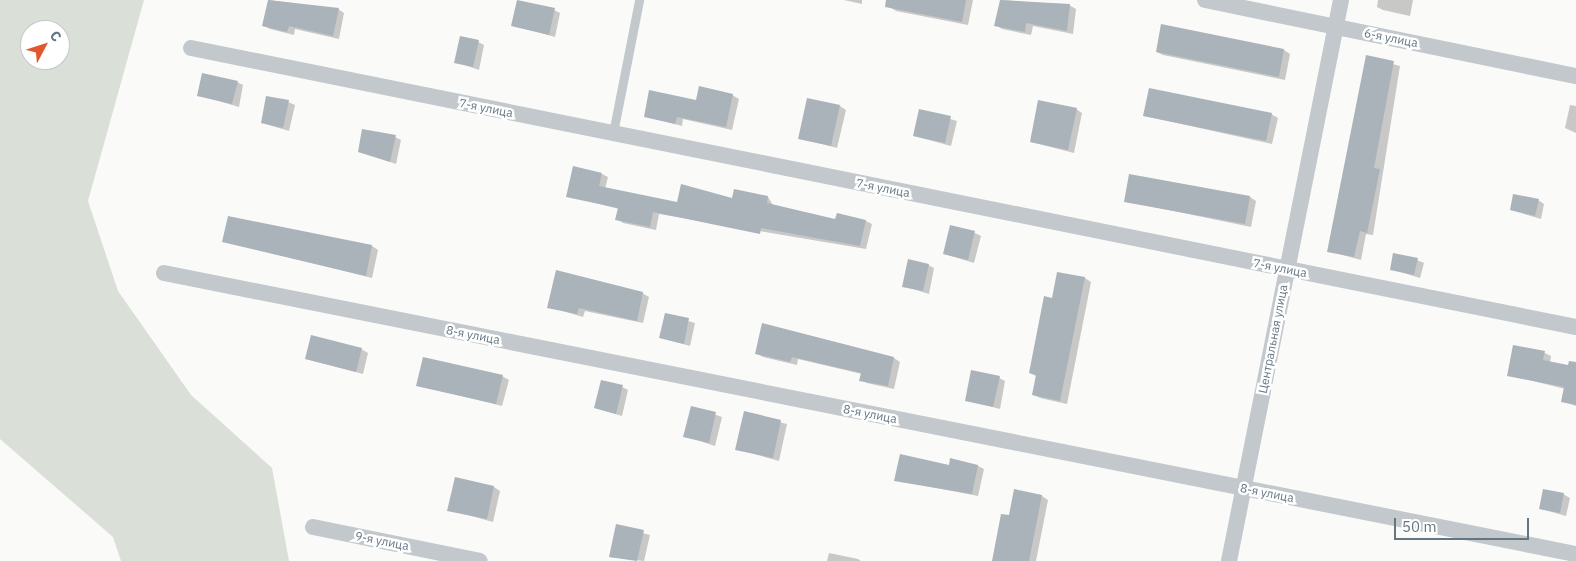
<!DOCTYPE html>
<html>
<head>
<meta charset="utf-8">
<style>
	body { margin:0 }
	#map { position:relative; width:1576px; height:561px; overflow:hidden; background:#fafaf8; font-family:"IBM Plex Sans",sans-serif }
	div>[style] { position:absolute }
	.green>* { inset:0; background:#dadfd7 }
	.shadow>* { inset:0; background:#0003 }
	.building>* { inset:0; background:#aab3b9 }
	.service>* { height:9px; margin:-4.5px; padding:0 4.5px; transform-origin:4.5px; border-radius:4.5px; background:#c3c8cc }
	.minor>* { height:16px; margin:-8px; padding:0 8px; transform-origin:8px; border-radius:8px; background:#c3c8cc }
	span { translate:-50% -50%; white-space:nowrap; text-align:center; line-height:1.15; -webkit-text-stroke:5px #fff; paint-order:stroke }
	.street-label { font-size:12px; color:#657683 }
	.north { position:absolute; left:20px; top:20px; width:50px; height:50px; box-sizing:border-box; background:#fff; border:1px solid #c1c8cd; border-radius:50%; rotate:50deg; font-size:14px; font-weight:700; line-height:20px; text-align:center; color:#657683 }
	.north::after { content:''; display:block; margin:auto; width:18px; height:22px; background:#e4572e; clip-path:polygon(50% 0,100% 100%,50% 72%,0 100%) }
	.scale { position:absolute; left:1394px; top:518px; width:135px; height:22px; box-sizing:border-box; border:2px solid #657683; border-top:0; padding-left:6px; font-size:15px; line-height:18px; white-space:nowrap; color:#657683; -webkit-text-stroke:4px #fff; paint-order:stroke }
</style>
</head>
<body>
<div id="map">
	<div class="green">
		<div style="clip-path:polygon(evenodd,0 0,144px 0,88px 201px,118px 291px,191px 395px,272px 468px,289px 561px,121px 561px,113px 537px,0 439px,0 0,30px 30px,60px 30px,60px 60px,30px 60px,30px 30px)"></div>
	</div>
	<div class="shadow">
		<div style="clip-path:polygon(269px 0,338px 9px,344px 13px,339px 39px,295px 29px,294px 35px,270px 29px,264px 26px)"></div>
		<div style="clip-path:polygon(844px 0,862px 0,862px 4px)"></div>
		<div style="clip-path:polygon(891px 0,973px 0,968px 25px,896px 11px,890px 7px)"></div>
		<div style="clip-path:polygon(1001px 0,1069px 5px,1076px 9px,1073px 34px,1033px 26px,1031px 35px,1002px 29px,996px 25px)"></div>
		<div style="clip-path:polygon(1378px 0,1413px 0,1410px 16px,1383px 10px,1377px 7px)"></div>
		<div style="clip-path:polygon(554px 10px,560px 13px,555px 37px,513px 25px)"></div>
		<div style="clip-path:polygon(1162px 26px,1284px 50px,1290px 54px,1285px 80px,1163px 55px,1157px 52px)"></div>
		<div style="clip-path:polygon(478px 42px,484px 45px,479px 70px,456px 62px)"></div>
		<div style="clip-path:polygon(1367px 57px,1400px 66px,1373px 235px,1366px 234px,1361px 260px,1328px 251px)"></div>
		<div style="clip-path:polygon(237px 82px,243px 85px,239px 107px,198px 95px)"></div>
		<div style="clip-path:polygon(732px 95px,739px 99px,732px 130px,683px 119px,682px 126px,645px 116px)"></div>
		<div style="clip-path:polygon(288px 102px,295px 105px,289px 131px,262px 123px)"></div>
		<div style="clip-path:polygon(1570px 105px,1576px 106px,1576px 133px,1565px 128px)"></div>
		<div style="clip-path:polygon(840px 106px,846px 110px,837px 148px,800px 138px)"></div>
		<div style="clip-path:polygon(1076px 109px,1082px 113px,1074px 153px,1031px 142px)"></div>
		<div style="clip-path:polygon(920px 110px,957px 121px,951px 146px,914px 136px)"></div>
		<div style="clip-path:polygon(1271px 114px,1278px 118px,1272px 144px,1145px 116px)"></div>
		<div style="clip-path:polygon(395px 137px,401px 140px,396px 164px,359px 151px)"></div>
		<div style="clip-path:polygon(602px 174px,608px 177px,605px 189px,678px 204px,768px 197px,773px 205px,836px 220px,866px 221px,872px 224px,866px 249px,659px 214px,656px 230px,623px 223px,617px 219px,619px 209px,568px 196px)"></div>
		<div style="clip-path:polygon(1250px 197px,1256px 201px,1251px 227px,1125px 201px)"></div>
		<div style="clip-path:polygon(1538px 200px,1544px 204px,1541px 219px,1511px 210px)"></div>
		<div style="clip-path:polygon(975px 233px,981px 236px,974px 263px,944px 254px)"></div>
		<div style="clip-path:polygon(223px 241px,372px 246px,378px 250px,372px 278px)"></div>
		<div style="clip-path:polygon(1417px 260px,1424px 263px,1420px 278px,1391px 269px)"></div>
		<div style="clip-path:polygon(928px 265px,934px 268px,929px 294px,903px 286px)"></div>
		<div style="clip-path:polygon(1085px 278px,1091px 282px,1067px 404px,1040px 398px,1034px 395px,1036px 376px,1030px 373px,1053px 299px)"></div>
		<div style="clip-path:polygon(642px 293px,649px 297px,643px 323px,585px 311px,583px 317px,549px 307px)"></div>
		<div style="clip-path:polygon(666px 315px,695px 323px,690px 346px,661px 338px)"></div>
		<div style="clip-path:polygon(763px 325px,894px 358px,900px 362px,894px 389px,867px 383px,861px 380px,862px 374px,798px 359px,797px 365px,763px 357px,756px 353px)"></div>
		<div style="clip-path:polygon(361px 349px,368px 353px,363px 374px,307px 359px)"></div>
		<div style="clip-path:polygon(1545px 353px,1551px 356px,1550px 363px,1576px 368px,1576px 406px,1562px 401px,1565px 389px,1509px 375px)"></div>
		<div style="clip-path:polygon(502px 376px,509px 380px,502px 406px,418px 385px)"></div>
		<div style="clip-path:polygon(999px 378px,1005px 381px,1000px 409px,966px 400px)"></div>
		<div style="clip-path:polygon(622px 387px,628px 390px,622px 416px,595px 408px)"></div>
		<div style="clip-path:polygon(692px 407px,722px 417px,715px 446px,685px 436px)"></div>
		<div style="clip-path:polygon(745px 413px,787px 424px,779px 461px,737px 449px)"></div>
		<div style="clip-path:polygon(978px 466px,984px 469px,978px 496px,895px 480px,950px 467px)"></div>
		<div style="clip-path:polygon(494px 487px,500px 491px,493px 522px,449px 510px)"></div>
		<div style="clip-path:polygon(1563px 494px,1570px 498px,1566px 516px,1541px 509px)"></div>
		<div style="clip-path:polygon(1042px 496px,1048px 500px,1036px 561px,993px 561px,1010px 517px)"></div>
		<div style="clip-path:polygon(617px 526px,650px 535px,644px 561px,610px 557px)"></div>
		<div style="clip-path:polygon(829px 553px,858px 559px,861px 561px,827px 561px)"></div>
	</div>
	<div class="building">
		<div style="clip-path:polygon(268px 0,339px 8px,333px 36px,289px 26px,287px 32px,262px 26px)"></div>
		<div style="clip-path:polygon(517px 0,555px 8px,549px 35px,511px 26px)"></div>
		<div style="clip-path:polygon(886px 0,966px 0,962px 22px,885px 7px)"></div>
		<div style="clip-path:polygon(1000px 0,1070px 4px,1067px 31px,1026px 23px,1025px 32px,994px 26px)"></div>
		<div style="clip-path:polygon(1161px 24px,1284px 49px,1279px 77px,1156px 52px)"></div>
		<div style="clip-path:polygon(460px 36px,479px 40px,473px 67px,454px 63px)"></div>
		<div style="clip-path:polygon(1366px 55px,1394px 61px,1374px 168px,1380px 169px,1370px 218px,1367px 233px,1360px 231px,1354px 257px,1327px 252px)"></div>
		<div style="clip-path:polygon(202px 73px,238px 81px,232px 104px,197px 96px)"></div>
		<div style="clip-path:polygon(699px 86px,733px 94px,726px 127px,677px 117px,675px 124px,644px 117px,649px 90px,696px 100px)"></div>
		<div style="clip-path:polygon(1149px 88px,1272px 113px,1266px 141px,1143px 116px)"></div>
		<div style="clip-path:polygon(266px 96px,289px 100px,283px 128px,261px 123px)"></div>
		<div style="clip-path:polygon(807px 98px,840px 105px,831px 146px,798px 139px)"></div>
		<div style="clip-path:polygon(1038px 100px,1077px 108px,1068px 150px,1030px 142px)"></div>
		<div style="clip-path:polygon(919px 109px,951px 116px,945px 143px,913px 136px)"></div>
		<div style="clip-path:polygon(362px 129px,396px 135px,390px 162px,358px 152px)"></div>
		<div style="clip-path:polygon(573px 166px,602px 173px,599px 186px,677px 202px,681px 184px,732px 198px,734px 189px,768px 196px,767px 203px,835px 219px,837px 213px,866px 220px,860px 246px,761px 228px,760px 234px,653px 212px,650px 227px,615px 220px,618px 208px,566px 197px)"></div>
		<div style="clip-path:polygon(1129px 174px,1250px 196px,1245px 224px,1124px 202px)"></div>
		<div style="clip-path:polygon(1513px 194px,1539px 199px,1535px 216px,1510px 210px)"></div>
		<div style="clip-path:polygon(228px 216px,372px 245px,366px 276px,222px 242px)"></div>
		<div style="clip-path:polygon(950px 225px,975px 231px,968px 260px,943px 254px)"></div>
		<div style="clip-path:polygon(1393px 253px,1418px 258px,1414px 275px,1390px 270px)"></div>
		<div style="clip-path:polygon(908px 259px,929px 264px,923px 291px,902px 287px)"></div>
		<div style="clip-path:polygon(556px 270px,643px 292px,637px 321px,579px 308px,577px 314px,547px 308px)"></div>
		<div style="clip-path:polygon(1057px 272px,1085px 277px,1060px 401px,1032px 395px,1036px 375px,1029px 373px,1044px 296px,1052px 298px)"></div>
		<div style="clip-path:polygon(665px 313px,689px 318px,684px 344px,659px 338px)"></div>
		<div style="clip-path:polygon(762px 323px,894px 357px,888px 386px,859px 381px,861px 373px,792px 357px,790px 362px,755px 354px)"></div>
		<div style="clip-path:polygon(311px 335px,362px 348px,356px 372px,305px 359px)"></div>
		<div style="clip-path:polygon(1513px 345px,1545px 351px,1543px 360px,1568px 365px,1569px 361px,1576px 362px,1576px 405px,1561px 402px,1564px 387px,1507px 376px)"></div>
		<div style="clip-path:polygon(423px 357px,503px 375px,496px 404px,416px 386px)"></div>
		<div style="clip-path:polygon(971px 370px,1000px 376px,993px 407px,965px 401px)"></div>
		<div style="clip-path:polygon(601px 380px,623px 385px,616px 414px,594px 408px)"></div>
		<div style="clip-path:polygon(691px 406px,716px 412px,709px 443px,683px 437px)"></div>
		<div style="clip-path:polygon(744px 411px,781px 420px,773px 458px,735px 450px)"></div>
		<div style="clip-path:polygon(900px 454px,949px 465px,950px 458px,978px 465px,972px 494px,894px 481px)"></div>
		<div style="clip-path:polygon(455px 477px,494px 486px,487px 519px,447px 511px)"></div>
		<div style="clip-path:polygon(1014px 489px,1042px 495px,1029px 561px,992px 561px,1001px 514px,1009px 515px)"></div>
		<div style="clip-path:polygon(1543px 489px,1564px 493px,1560px 513px,1539px 509px)"></div>
		<div style="clip-path:polygon(616px 524px,644px 530px,637px 561px,609px 557px)"></div>
	</div>
	<div class="service">
		<div style="left:613px;top:133px;width:136px;rotate:-78.9deg"></div>
	</div>
	<div class="minor">
		<div style="left:1205px;top:0;width:379px;rotate:11.6deg"></div>
		<div style="left:191px;top:48px;width:1413px;rotate:11.39deg"></div>
		<div style="left:164px;top:273px;width:1440px;rotate:11.26deg"></div>
		<div style="left:313px;top:527px;width:170px;rotate:11.5deg"></div>
		<div style="left:1229px;top:561px;width:572px;rotate:-78.71deg"></div>
	</div>
	<div class="street-label">
		<span style="left:1391px;top:38px;rotate:11deg">6-я улица</span>
		<span style="left:486px;top:108px;rotate:11deg">7-я улица</span>
		<span style="left:883px;top:188px;rotate:11deg">7-я улица</span>
		<span style="left:1280px;top:268px;rotate:11deg">7-я улица</span>
		<span style="left:473px;top:335px;rotate:11deg">8-я улица</span>
		<span style="left:1273px;top:339px;rotate:-79deg">Центральная улица</span>
		<span style="left:870px;top:414px;rotate:11deg">8-я улица</span>
		<span style="left:1267px;top:493px;rotate:11deg">8-я улица</span>
		<span style="left:382px;top:541px;rotate:11deg">9-я улица</span>
	</div>
	<div class="north">С</div>
	<div class="scale">50 m</div>
</div>
</body>
</html>
